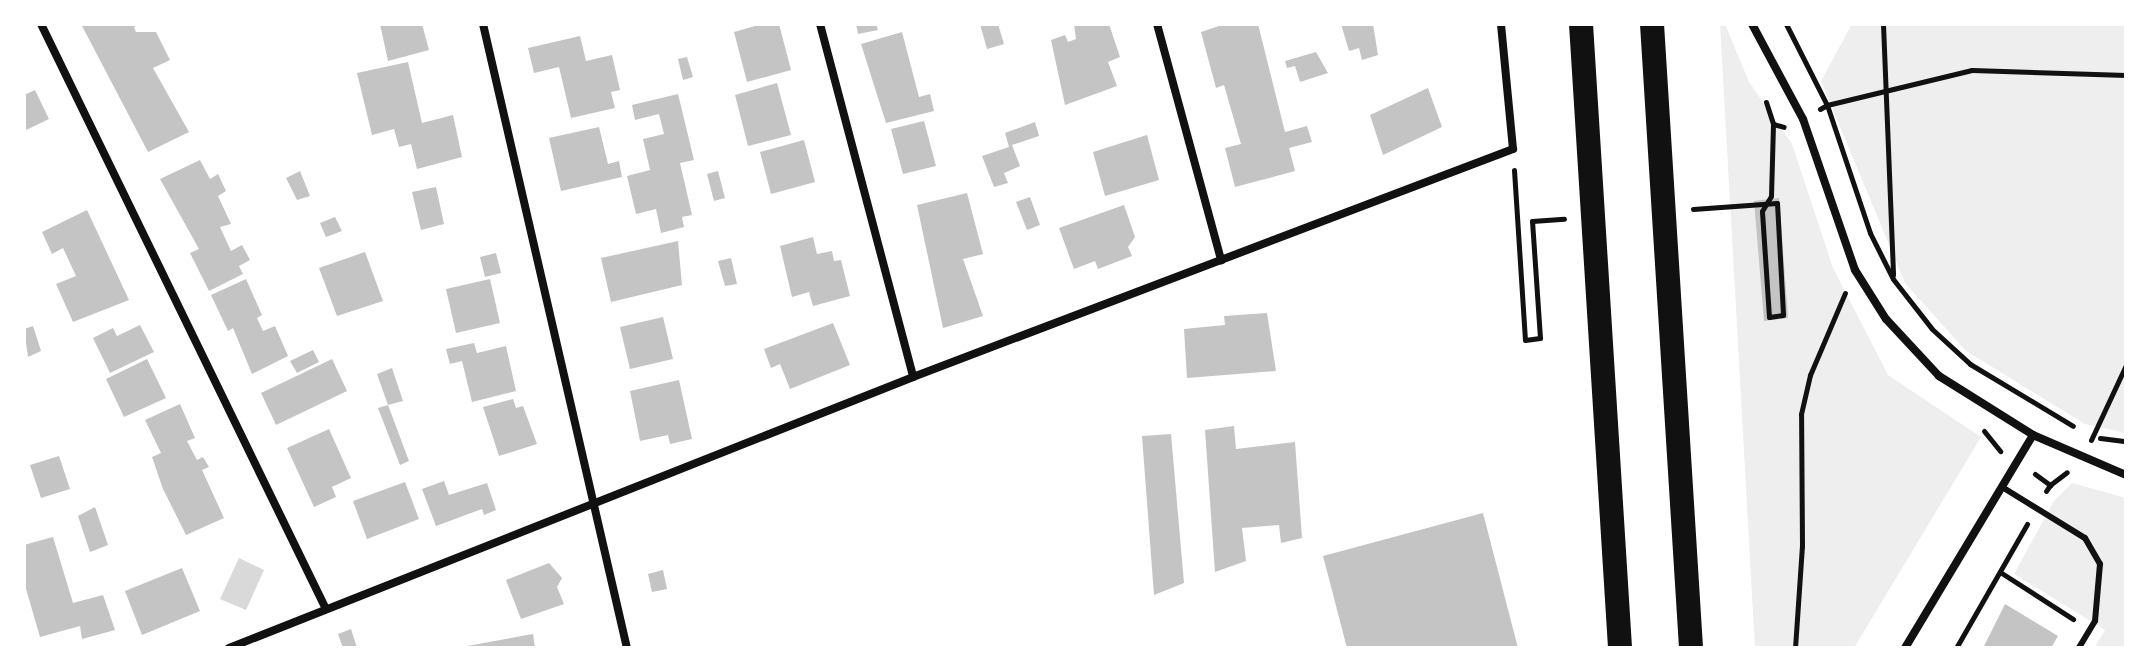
<!DOCTYPE html>
<html>
<head>
<meta charset="utf-8">
<style>
	body { margin:0 }
	#map { position:relative; width:2150px; height:672px; overflow:hidden; background:#fff; font-family:"Nunito Sans",sans-serif }
	div>[style] { position:absolute }
	.green>* { inset:0; background:#eee }
	.water>* { inset:0; background:#d9d9d9 }
	.building>* { inset:0; background:#c4c4c4 }
	.path>* { height:5px; margin:-2.5px; padding:0 2.5px; transform-origin:2.5px; border-radius:2.5px; background:#111 }
	.service>* { height:6px; margin:-3px; padding:0 3px; transform-origin:3px; border-radius:3px; background:#111 }
	.minor>* { height:8px; margin:-4px; padding:0 4px; transform-origin:4px; border-radius:4px; background:#111 }
	.motorway>* { height:24px; margin:-12px; padding:0 12px; transform-origin:12px; border-radius:12px; background:#111 }
	span { translate:-50% -50%; white-space:nowrap; text-align:center; line-height:1.15; -webkit-text-stroke:6px #fff; paint-order:stroke }
	.frame { position:absolute; inset:0; border:26px solid #fff; pointer-events:none }
</style>
</head>
<body>
<div id="map">
	<div class="green">
		<div style="clip-path:polygon(1720px 24px,1725px 24px,1749px 82px,1792px 144px,1833px 268px,1888px 375px,1981px 437px,1854px 648px,1755px 648px)"></div>
		<div style="clip-path:polygon(1852px 24px,2126px 24px,2126px 433px,2085px 424px,1966px 351px,1905px 283px,1821px 81px)"></div>
		<div style="clip-path:polygon(2072px 483px,2126px 498px,2126px 648px,2094px 648px,2105px 630px,2014px 574px,2054px 501px)"></div>
	</div>
	<div class="water">
		<div style="clip-path:polygon(239px 558px,264px 570px,246px 610px,220px 599px)"></div>
	</div>
	<div class="building">
		<div style="clip-path:polygon(81px 24px,141px 24px,134px 27px,136px 32px,156px 32px,170px 60px,153px 68px,189px 132px,148px 152px)"></div>
		<div style="clip-path:polygon(380px 24px,422px 24px,429px 50px,388px 61px)"></div>
		<div style="clip-path:polygon(762px 24px,779px 24px,791px 70px,747px 82px,734px 32px)"></div>
		<div style="clip-path:polygon(856px 24px,876px 24px,878px 30px,858px 34px)"></div>
		<div style="clip-path:polygon(980px 24px,998px 24px,1004px 44px,987px 49px)"></div>
		<div style="clip-path:polygon(1109px 24px,1120px 57px,1108px 62px,1117px 86px,1065px 105px,1051px 40px,1065px 35px,1068px 42px,1076px 39px,1074px 24px)"></div>
		<div style="clip-path:polygon(1225px 24px,1258px 24px,1285px 132px,1307px 126px,1312px 142px,1289px 148px,1295px 171px,1235px 187px,1225px 148px,1241px 144px,1224px 85px,1216px 88px,1201px 32px)"></div>
		<div style="clip-path:polygon(1341px 24px,1373px 24px,1378px 55px,1362px 60px,1359px 48px,1349px 51px)"></div>
		<div style="clip-path:polygon(902px 32px,919px 97px,930px 94px,934px 111px,886px 123px,861px 44px)"></div>
		<div style="clip-path:polygon(580px 36px,586px 61px,612px 55px,620px 90px,611px 92px,615px 108px,571px 118px,559px 67px,534px 73px,528px 48px)"></div>
		<div style="clip-path:polygon(1316px 52px,1328px 73px,1300px 82px,1295px 66px,1287px 68px,1285px 61px)"></div>
		<div style="clip-path:polygon(687px 57px,693px 77px,683px 80px,678px 59px)"></div>
		<div style="clip-path:polygon(408px 62px,422px 123px,453px 115px,462px 157px,417px 169px,411px 144px,399px 147px,394px 129px,372px 135px,357px 73px)"></div>
		<div style="clip-path:polygon(777px 83px,791px 135px,748px 146px,735px 95px)"></div>
		<div style="clip-path:polygon(1428px 88px,1442px 127px,1383px 155px,1370px 115px)"></div>
		<div style="clip-path:polygon(35px 90px,49px 119px,24px 131px,24px 95px)"></div>
		<div style="clip-path:polygon(678px 94px,694px 160px,680px 163px,692px 215px,682px 217px,684px 227px,661px 233px,656px 209px,636px 214px,627px 176px,650px 170px,643px 139px,664px 134px,659px 114px,635px 120px,632px 105px)"></div>
		<div style="clip-path:polygon(924px 121px,936px 166px,903px 174px,891px 129px)"></div>
		<div style="clip-path:polygon(1035px 122px,1039px 136px,1012px 145px,1020px 166px,1004px 173px,1008px 183px,994px 187px,982px 156px,1009px 147px,1005px 133px)"></div>
		<div style="clip-path:polygon(599px 127px,608px 164px,619px 161px,622px 177px,561px 191px,549px 138px)"></div>
		<div style="clip-path:polygon(1147px 135px,1159px 180px,1105px 196px,1093px 152px)"></div>
		<div style="clip-path:polygon(804px 140px,815px 182px,771px 194px,760px 152px)"></div>
		<div style="clip-path:polygon(200px 160px,210px 179px,218px 174px,226px 191px,218px 196px,231px 224px,220px 227px,231px 251px,242px 245px,250px 260px,239px 266px,243px 274px,209px 291px,190px 253px,199px 249px,160px 179px)"></div>
		<div style="clip-path:polygon(300px 171px,310px 196px,297px 200px,286px 178px)"></div>
		<div style="clip-path:polygon(718px 171px,725px 198px,714px 201px,707px 174px)"></div>
		<div style="clip-path:polygon(436px 187px,444px 224px,421px 230px,412px 192px)"></div>
		<div style="clip-path:polygon(967px 193px,983px 254px,963px 259px,983px 316px,943px 328px,917px 205px)"></div>
		<div style="clip-path:polygon(1030px 197px,1040px 225px,1027px 230px,1016px 202px)"></div>
		<div style="clip-path:polygon(1779px 198px,1788px 318px,1764px 321px,1754px 201px)"></div>
		<div style="clip-path:polygon(1124px 205px,1135px 237px,1128px 247px,1132px 256px,1098px 269px,1095px 261px,1074px 269px,1059px 228px)"></div>
		<div style="clip-path:polygon(87px 210px,129px 300px,73px 322px,56px 284px,76px 276px,63px 248px,52px 254px,42px 232px)"></div>
		<div style="clip-path:polygon(335px 217px,342px 231px,326px 237px,320px 223px)"></div>
		<div style="clip-path:polygon(813px 237px,817px 254px,832px 251px,834px 261px,841px 260px,850px 296px,813px 306px,809px 292px,792px 297px,780px 246px)"></div>
		<div style="clip-path:polygon(678px 241px,682px 285px,611px 302px,601px 258px)"></div>
		<div style="clip-path:polygon(365px 252px,383px 301px,337px 316px,319px 268px)"></div>
		<div style="clip-path:polygon(496px 253px,501px 273px,485px 277px,480px 257px)"></div>
		<div style="clip-path:polygon(731px 258px,737px 284px,725px 286px,718px 261px)"></div>
		<div style="clip-path:polygon(246px 279px,262px 315px,257px 318px,263px 331px,275px 326px,288px 356px,252px 374px,233px 328px,228px 331px,211px 295px)"></div>
		<div style="clip-path:polygon(490px 279px,500px 323px,456px 333px,446px 289px)"></div>
		<div style="clip-path:polygon(1267px 313px,1276px 371px,1187px 378px,1184px 329px,1225px 325px,1224px 316px)"></div>
		<div style="clip-path:polygon(663px 317px,673px 359px,630px 369px,620px 327px)"></div>
		<div style="clip-path:polygon(833px 323px,850px 365px,790px 389px,780px 364px,771px 368px,764px 349px)"></div>
		<div style="clip-path:polygon(140px 325px,154px 352px,110px 373px,93px 338px,113px 328px,117px 336px)"></div>
		<div style="clip-path:polygon(33px 326px,41px 351px,28px 357px,24px 329px)"></div>
		<div style="clip-path:polygon(474px 343px,477px 353px,506px 346px,516px 391px,472px 402px,462px 361px,450px 364px,446px 349px)"></div>
		<div style="clip-path:polygon(313px 350px,319px 362px,297px 373px,290px 361px)"></div>
		<div style="clip-path:polygon(147px 359px,166px 398px,124px 417px,106px 379px)"></div>
		<div style="clip-path:polygon(332px 359px,347px 391px,276px 425px,261px 393px)"></div>
		<div style="clip-path:polygon(392px 368px,403px 401px,388px 405px,377px 374px)"></div>
		<div style="clip-path:polygon(679px 380px,692px 439px,670px 444px,668px 435px,640px 441px,630px 391px)"></div>
		<div style="clip-path:polygon(513px 399px,516px 408px,523px 406px,537px 444px,499px 456px,483px 407px)"></div>
		<div style="clip-path:polygon(180px 404px,195px 438px,187px 441px,197px 460px,203px 457px,209px 467px,202px 470px,224px 518px,186px 535px,163px 489px,152px 457px,161px 453px,145px 420px)"></div>
		<div style="clip-path:polygon(388px 405px,409px 461px,400px 465px,378px 408px)"></div>
		<div style="clip-path:polygon(1234px 426px,1236px 449px,1295px 442px,1302px 538px,1281px 543px,1279px 525px,1242px 528px,1246px 561px,1215px 572px,1205px 430px)"></div>
		<div style="clip-path:polygon(329px 429px,351px 478px,332px 487px,336px 497px,314px 507px,287px 448px)"></div>
		<div style="clip-path:polygon(1171px 434px,1184px 583px,1154px 595px,1142px 436px)"></div>
		<div style="clip-path:polygon(59px 456px,70px 489px,41px 498px,30px 465px)"></div>
		<div style="clip-path:polygon(444px 481px,449px 495px,487px 483px,496px 510px,484px 515px,482px 509px,436px 526px,422px 489px)"></div>
		<div style="clip-path:polygon(405px 482px,419px 519px,367px 539px,353px 501px)"></div>
		<div style="clip-path:polygon(95px 507px,108px 545px,90px 552px,78px 516px)"></div>
		<div style="clip-path:polygon(1483px 513px,1518px 648px,1347px 648px,1323px 556px)"></div>
		<div style="clip-path:polygon(53px 537px,73px 603px,103px 595px,115px 630px,82px 639px,80px 626px,40px 637px,24px 582px,24px 545px)"></div>
		<div style="clip-path:polygon(549px 563px,562px 578px,557px 587px,564px 604px,521px 619px,506px 580px)"></div>
		<div style="clip-path:polygon(182px 568px,200px 611px,142px 635px,125px 591px)"></div>
		<div style="clip-path:polygon(663px 570px,667px 589px,652px 592px,648px 574px)"></div>
		<div style="clip-path:polygon(2005px 604px,2058px 636px,2051px 648px,1983px 648px)"></div>
		<div style="clip-path:polygon(351px 629px,357px 648px,343px 648px,338px 634px)"></div>
		<div style="clip-path:polygon(533px 634px,535px 648px,467px 648px,467px 646px)"></div>
	</div>
	<div class="path">
		<div style="left:1786px;top:24px;width:91px;rotate:63.2deg"></div>
		<div style="left:1827px;top:105px;width:149px;rotate:-13.6deg"></div>
		<div style="left:1972px;top:70px;width:154px;rotate:1.9deg"></div>
		<div style="left:1883px;top:24px;width:251px;rotate:87.7deg"></div>
		<div style="left:1766px;top:102px;width:23px;rotate:72deg"></div>
		<div style="left:1820px;top:109px;width:8px;rotate:-30deg"></div>
		<div style="left:1827px;top:105px;width:135px;rotate:71.4deg"></div>
		<div style="left:1870px;top:233px;width:51px;rotate:63.4deg"></div>
		<div style="left:1893px;top:279px;width:63px;rotate:52deg"></div>
		<div style="left:1932px;top:329px;width:52px;rotate:42.6deg"></div>
		<div style="left:1970px;top:364px;width:120px;rotate:31deg"></div>
		<div style="left:1514px;top:170px;width:170px;rotate:86.3deg"></div>
		<div style="left:1525px;top:340px;width:15px;rotate:-8deg"></div>
		<div style="left:1540px;top:338px;width:117px;rotate:-93.9deg"></div>
		<div style="left:1532px;top:221px;width:32px;rotate:-4deg"></div>
		<div style="left:1693px;top:209px;width:84px;rotate:-4.1deg"></div>
		<div style="left:1777px;top:203px;width:112px;rotate:86.9deg"></div>
		<div style="left:1783px;top:315px;width:14px;rotate:172deg"></div>
		<div style="left:1769px;top:317px;width:106px;rotate:-93.8deg"></div>
		<div style="left:1762px;top:211px;width:17px;rotate:-59deg"></div>
		<div style="left:1771px;top:196px;width:72px;rotate:-88.4deg"></div>
		<div style="left:1773px;top:124px;width:11px;rotate:15deg"></div>
		<div style="left:1984px;top:431px;width:26px;rotate:51deg"></div>
		<div style="left:2100px;top:438px;width:26px;rotate:7deg"></div>
		<div style="left:2091px;top:440px;width:83px;rotate:-65deg"></div>
		<div style="left:2035px;top:474px;width:19px;rotate:36deg"></div>
		<div style="left:2050px;top:485px;width:7px;rotate:124deg"></div>
		<div style="left:2050px;top:485px;width:21px;rotate:-37deg"></div>
		<div style="left:2000px;top:572px;width:87px;rotate:32.8deg"></div>
		<div style="left:1795px;top:648px;width:102px;rotate:-86.1deg"></div>
		<div style="left:1802px;top:546px;width:132px;rotate:-90.4deg"></div>
		<div style="left:1801px;top:414px;width:40px;rotate:-77deg"></div>
		<div style="left:1810px;top:375px;width:89px;rotate:-66.9deg"></div>
		<div style="left:1956px;top:648px;width:143px;rotate:-60.2deg"></div>
	</div>
	<div class="service">
		<div style="left:2002px;top:487px;width:97px;rotate:31.6deg"></div>
		<div style="left:2085px;top:538px;width:30px;rotate:60deg"></div>
		<div style="left:2100px;top:564px;width:57px;rotate:95deg"></div>
		<div style="left:2095px;top:621px;width:31px;rotate:121deg"></div>
	</div>
	<div class="minor">
		<div style="left:41px;top:24px;width:651px;rotate:64.03deg"></div>
		<div style="left:483px;top:24px;width:640px;rotate:77.01deg"></div>
		<div style="left:820px;top:24px;width:365px;rotate:75.2deg"></div>
		<div style="left:1157px;top:24px;width:245px;rotate:74.8deg"></div>
		<div style="left:1752px;top:24px;width:108px;rotate:61.8deg"></div>
		<div style="left:1803px;top:119px;width:160px;rotate:71deg"></div>
		<div style="left:1855px;top:270px;width:58px;rotate:57.7deg"></div>
		<div style="left:1886px;top:319px;width:78px;rotate:47.1deg"></div>
		<div style="left:1939px;top:376px;width:111px;rotate:32.1deg"></div>
		<div style="left:2033px;top:435px;width:249px;rotate:121deg"></div>
		<div style="left:2033px;top:435px;width:101px;rotate:23.3deg"></div>
		<div style="left:229px;top:648px;width:736px;rotate:-21.61deg"></div>
		<div style="left:913px;top:377px;width:642px;rotate:-20.81deg"></div>
		<div style="left:1513px;top:149px;width:126px;rotate:-95.5deg"></div>
	</div>
	<div class="motorway">
		<div style="left:1581px;top:24px;width:625px;rotate:86.42deg"></div>
		<div style="left:1652px;top:24px;width:625px;rotate:86.42deg"></div>
	</div>
	<div class="frame"></div>
</div>
</body>
</html>
